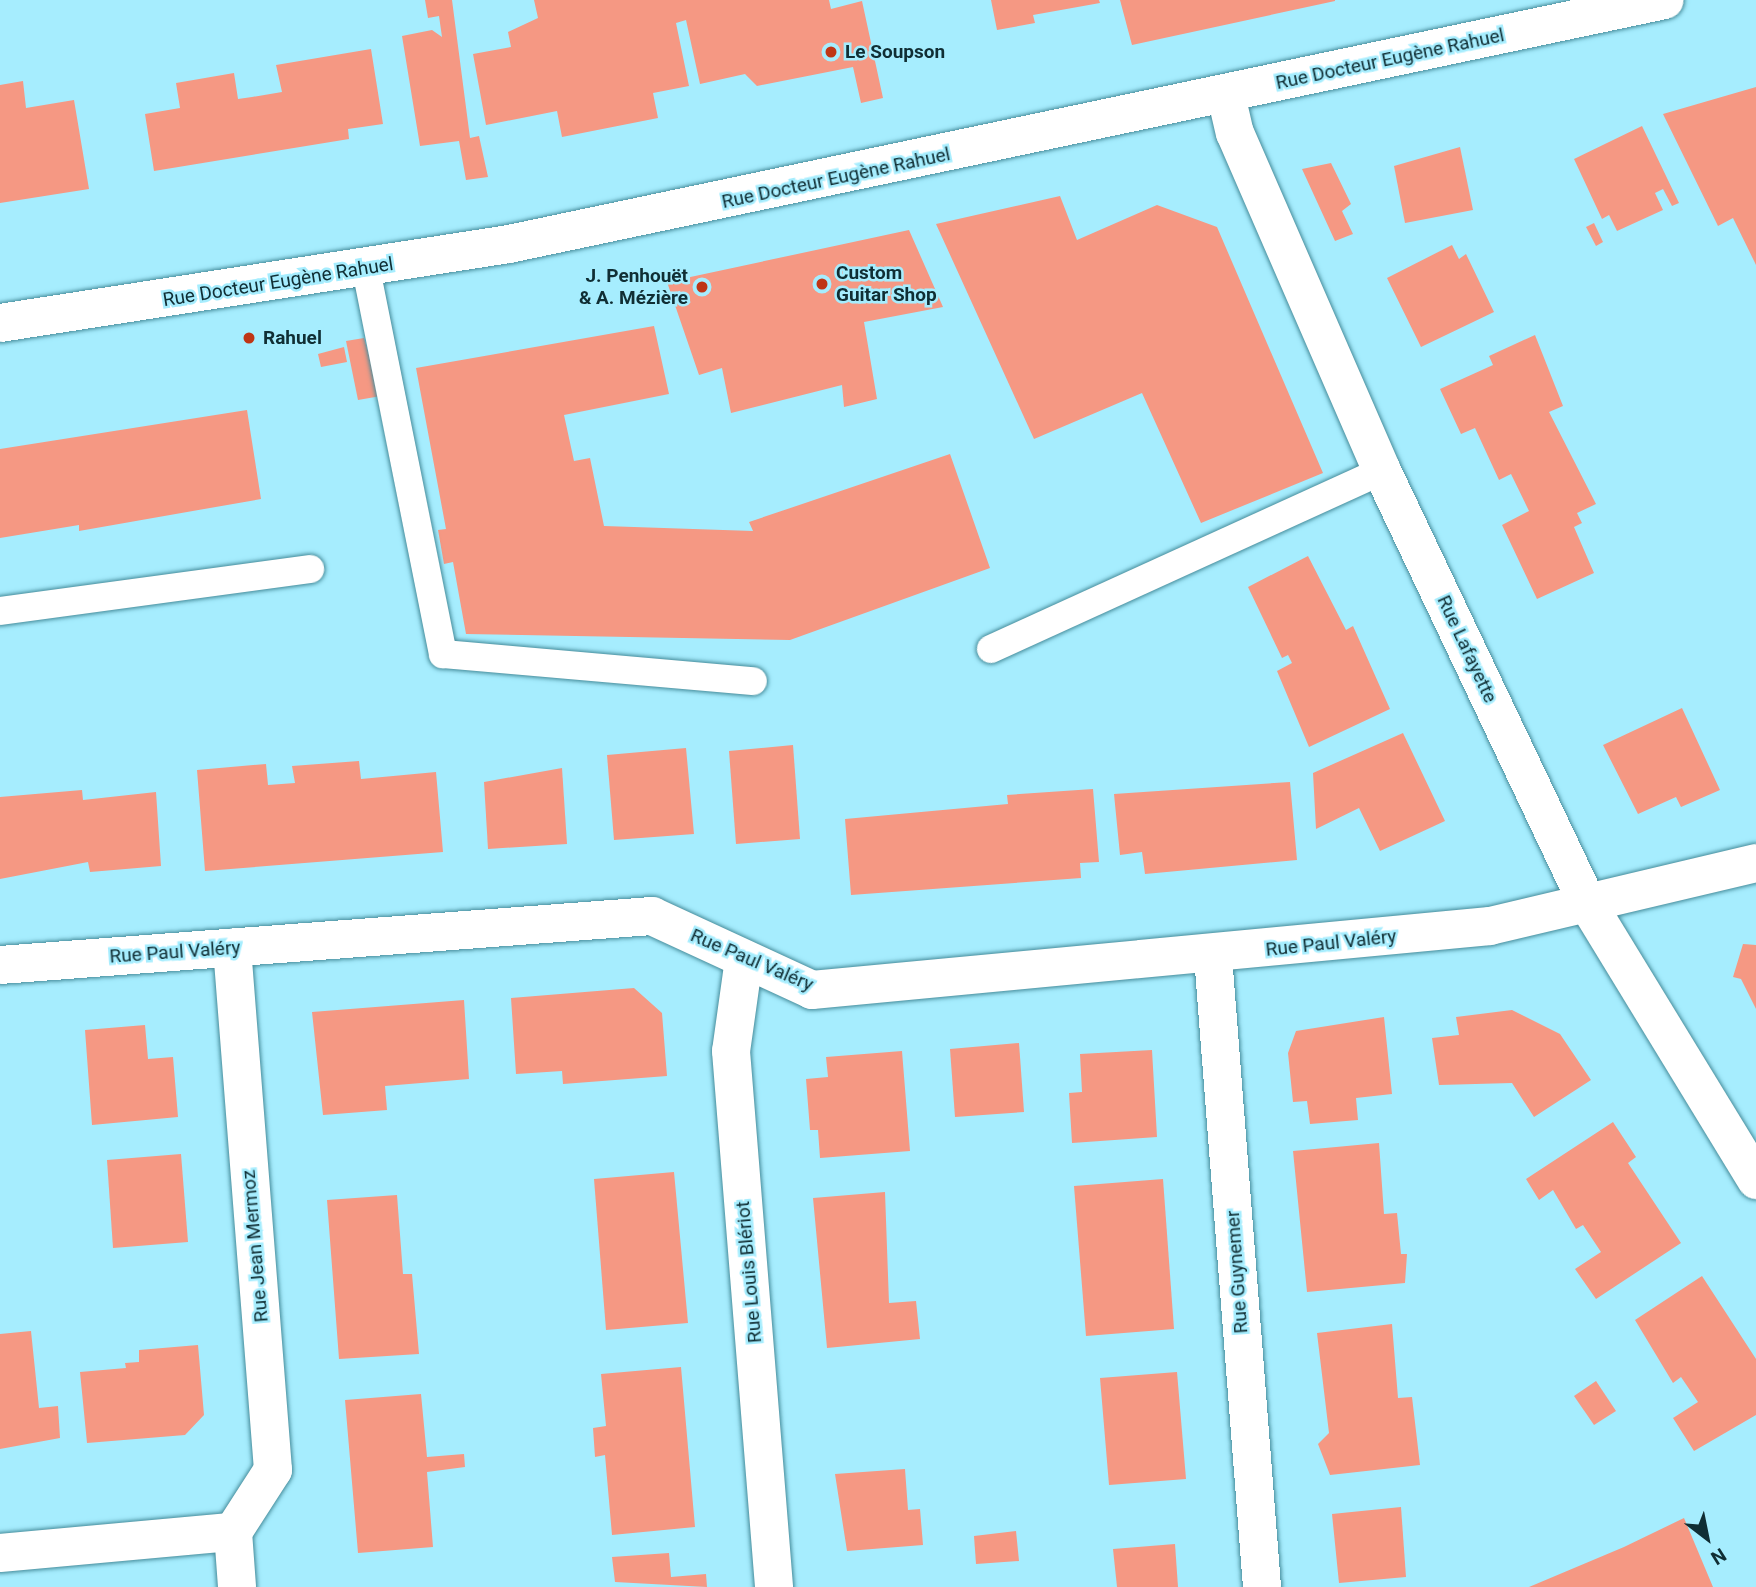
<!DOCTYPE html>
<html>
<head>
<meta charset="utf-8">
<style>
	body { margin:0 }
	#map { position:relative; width:1756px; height:1587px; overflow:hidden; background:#a6edfe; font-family:Roboto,sans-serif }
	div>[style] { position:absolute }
	.building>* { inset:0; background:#f59883 }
	.roads { filter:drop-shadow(0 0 2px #468c9b) drop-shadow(0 0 2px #468c9b) }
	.service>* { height:28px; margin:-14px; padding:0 14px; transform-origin:14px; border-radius:14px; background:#fff }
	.minor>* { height:38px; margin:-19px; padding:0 19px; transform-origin:19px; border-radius:19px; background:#fff }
	.secondary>* { height:38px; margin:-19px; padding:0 19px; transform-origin:19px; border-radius:19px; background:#fff }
	.dots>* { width:19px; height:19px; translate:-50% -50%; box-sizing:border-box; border:4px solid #a6edfe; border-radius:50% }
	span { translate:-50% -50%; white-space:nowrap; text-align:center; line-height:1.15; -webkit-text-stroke:5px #a6edfe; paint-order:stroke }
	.poi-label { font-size:19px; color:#102e34; font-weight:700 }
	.left { translate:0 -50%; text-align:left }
	.right { translate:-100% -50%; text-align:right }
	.street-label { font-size:19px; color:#102e34 }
	.north { position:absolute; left:1672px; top:1503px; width:70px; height:70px; -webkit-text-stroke:5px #a6edfe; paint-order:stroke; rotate:148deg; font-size:19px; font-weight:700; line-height:28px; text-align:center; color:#102e34 }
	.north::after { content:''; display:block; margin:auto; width:24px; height:32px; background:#102e34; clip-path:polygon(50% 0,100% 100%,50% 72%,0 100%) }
</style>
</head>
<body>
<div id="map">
	<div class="building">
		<div style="clip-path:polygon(425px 0,452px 0,470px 138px,479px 136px,488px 177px,466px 180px,459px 141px,420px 146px,402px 36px,432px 30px,442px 37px,439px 16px,428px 18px)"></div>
		<div style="clip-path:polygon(534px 0,829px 0,831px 9px,862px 1px,883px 98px,861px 103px,853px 67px,757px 86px,745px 74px,700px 84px,686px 20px,676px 23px,689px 86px,653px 93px,658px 118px,562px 137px,557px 111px,486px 125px,473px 54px,511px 47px,508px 32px,538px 18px)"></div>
		<div style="clip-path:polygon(991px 0,1099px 0,1100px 3px,1033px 15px,1035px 23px,997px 30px)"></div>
		<div style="clip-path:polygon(1120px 0,1335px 0,1335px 1px,1132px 45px)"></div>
		<div style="clip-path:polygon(371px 49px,383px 124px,348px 129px,349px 139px,154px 171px,145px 114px,180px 108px,176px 83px,234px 73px,238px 99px,252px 97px,282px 92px,276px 65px)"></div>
		<div style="clip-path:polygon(23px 81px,26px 108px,74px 100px,89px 189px,0 203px,0 85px)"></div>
		<div style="clip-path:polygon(1756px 87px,1756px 265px,1733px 218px,1718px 226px,1663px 114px)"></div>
		<div style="clip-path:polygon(1642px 126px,1679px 203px,1672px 206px,1663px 189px,1655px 193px,1663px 210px,1617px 231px,1609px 215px,1602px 219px,1574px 159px)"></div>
		<div style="clip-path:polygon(1460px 147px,1473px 210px,1405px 223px,1394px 166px)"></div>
		<div style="clip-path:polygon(1331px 163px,1351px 204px,1342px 211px,1353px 234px,1335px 241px,1302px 169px)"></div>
		<div style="clip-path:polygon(1060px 196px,1077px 240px,1157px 205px,1217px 227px,1323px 473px,1201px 523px,1142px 393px,1034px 439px,936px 224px)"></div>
		<div style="clip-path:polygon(1594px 223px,1603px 242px,1596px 246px,1586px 227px)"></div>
		<div style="clip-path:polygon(909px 230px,943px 307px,864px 322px,877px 399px,844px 407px,842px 385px,731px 413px,722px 368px,699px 375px,667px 282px)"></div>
		<div style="clip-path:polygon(1452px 245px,1459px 259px,1466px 254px,1494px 312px,1421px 347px,1387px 278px)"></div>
		<div style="clip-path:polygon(654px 326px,669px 394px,564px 415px,574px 461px,590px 458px,604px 526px,753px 531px,749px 522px,950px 454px,990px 568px,790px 640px,466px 634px,453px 562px,444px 564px,438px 530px,446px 529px,416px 368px)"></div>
		<div style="clip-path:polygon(1535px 335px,1563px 406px,1549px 412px,1596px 504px,1577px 513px,1582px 523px,1574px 527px,1594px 573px,1537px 599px,1502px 525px,1529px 511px,1511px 474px,1499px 480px,1475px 428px,1461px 434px,1440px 389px,1493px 365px,1489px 356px)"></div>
		<div style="clip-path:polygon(364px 338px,381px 396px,358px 400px,346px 341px)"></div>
		<div style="clip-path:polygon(344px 347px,347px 362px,321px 367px,318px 354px)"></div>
		<div style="clip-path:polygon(247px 410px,261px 499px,79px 531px,79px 525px,0 538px,0 449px)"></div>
		<div style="clip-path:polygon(1308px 556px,1346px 630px,1353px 626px,1390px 709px,1309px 747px,1277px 671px,1292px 663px,1288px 655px,1282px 658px,1248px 587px)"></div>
		<div style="clip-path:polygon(1682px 708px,1720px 790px,1681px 807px,1676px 797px,1638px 814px,1603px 745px)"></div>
		<div style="clip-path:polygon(1403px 733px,1445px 821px,1380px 851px,1359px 808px,1316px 829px,1313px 773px)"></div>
		<div style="clip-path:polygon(793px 745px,800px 839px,736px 844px,729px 751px)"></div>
		<div style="clip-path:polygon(686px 748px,694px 834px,614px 840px,607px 755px)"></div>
		<div style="clip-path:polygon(359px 761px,361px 779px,436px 772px,443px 852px,205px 871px,197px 770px,266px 764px,268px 785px,295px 783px,292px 766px)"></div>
		<div style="clip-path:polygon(562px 768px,567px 844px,488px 849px,484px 782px)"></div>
		<div style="clip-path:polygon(1290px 782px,1297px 860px,1145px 874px,1142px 852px,1120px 855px,1114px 794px)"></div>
		<div style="clip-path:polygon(1093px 789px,1099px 862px,1080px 863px,1081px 878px,851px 895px,845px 819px,1008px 804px,1007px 795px)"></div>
		<div style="clip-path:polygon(82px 790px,83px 800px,156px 792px,161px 866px,90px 872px,88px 862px,0 879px,0 797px)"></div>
		<div style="clip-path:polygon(1743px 944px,1756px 945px,1756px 1009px,1741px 979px,1733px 977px)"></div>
		<div style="clip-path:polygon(634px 988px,662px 1013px,667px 1076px,563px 1084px,562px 1071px,516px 1074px,511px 998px)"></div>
		<div style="clip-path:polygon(464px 1000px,469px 1079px,385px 1086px,387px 1110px,323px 1115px,312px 1012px)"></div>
		<div style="clip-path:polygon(1512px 1010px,1560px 1034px,1591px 1080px,1534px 1117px,1512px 1083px,1439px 1085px,1432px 1038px,1459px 1035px,1456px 1017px)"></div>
		<div style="clip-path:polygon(1384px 1017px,1392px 1094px,1356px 1098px,1358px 1120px,1310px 1124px,1307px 1101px,1293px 1102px,1288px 1053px,1296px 1031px)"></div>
		<div style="clip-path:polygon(145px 1025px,148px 1059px,173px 1057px,178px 1117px,92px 1125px,85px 1030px)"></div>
		<div style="clip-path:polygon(1019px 1043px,1024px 1112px,955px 1117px,950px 1049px)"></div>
		<div style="clip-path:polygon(1152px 1050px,1157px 1137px,1072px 1143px,1069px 1093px,1082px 1092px,1080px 1054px)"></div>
		<div style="clip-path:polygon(902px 1051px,910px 1151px,820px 1158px,818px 1130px,810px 1130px,806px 1079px,828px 1077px,826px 1057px)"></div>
		<div style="clip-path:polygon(1613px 1122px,1636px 1157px,1628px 1163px,1681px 1243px,1596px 1299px,1575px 1269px,1601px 1252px,1583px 1225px,1576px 1229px,1553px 1190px,1539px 1200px,1526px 1179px)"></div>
		<div style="clip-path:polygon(1379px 1143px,1384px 1214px,1397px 1213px,1401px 1254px,1407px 1254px,1405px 1283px,1307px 1292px,1293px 1151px)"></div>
		<div style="clip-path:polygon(181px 1154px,188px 1242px,113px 1248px,107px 1160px)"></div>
		<div style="clip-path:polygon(674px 1172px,688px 1323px,606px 1330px,594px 1179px)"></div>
		<div style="clip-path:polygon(1163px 1179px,1174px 1329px,1086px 1336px,1074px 1186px)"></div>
		<div style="clip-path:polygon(885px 1192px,889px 1303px,916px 1301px,920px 1339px,827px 1348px,813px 1198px)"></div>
		<div style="clip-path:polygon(397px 1195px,403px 1274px,412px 1274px,419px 1354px,339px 1359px,327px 1200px)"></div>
		<div style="clip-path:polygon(1702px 1276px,1756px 1359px,1756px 1415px,1694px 1451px,1673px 1418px,1698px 1402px,1681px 1377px,1673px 1383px,1635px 1320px)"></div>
		<div style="clip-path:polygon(1392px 1324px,1398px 1398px,1412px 1397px,1420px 1465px,1330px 1475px,1318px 1444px,1329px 1433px,1317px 1333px)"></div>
		<div style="clip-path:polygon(31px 1331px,39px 1408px,58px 1406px,60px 1438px,0 1449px,0 1334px)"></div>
		<div style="clip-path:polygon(198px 1345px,204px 1415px,185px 1435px,87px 1443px,80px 1372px,126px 1368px,125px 1363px,139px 1362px,139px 1350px)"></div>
		<div style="clip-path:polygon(681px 1367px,695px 1527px,612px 1535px,605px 1455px,595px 1457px,593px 1428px,606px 1426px,601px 1374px)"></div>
		<div style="clip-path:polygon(1177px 1372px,1186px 1479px,1109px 1485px,1100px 1378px)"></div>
		<div style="clip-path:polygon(1596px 1381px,1616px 1411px,1594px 1425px,1574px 1396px)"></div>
		<div style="clip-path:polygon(421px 1394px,427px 1457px,464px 1454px,465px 1467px,427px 1472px,433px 1547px,358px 1553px,345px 1400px)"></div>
		<div style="clip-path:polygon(905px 1469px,908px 1510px,920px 1509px,923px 1545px,847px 1551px,835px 1474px)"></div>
		<div style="clip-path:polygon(1401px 1507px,1406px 1577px,1339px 1583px,1332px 1514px)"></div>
		<div style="clip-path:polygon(1684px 1518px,1713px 1587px,1529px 1587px,1624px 1547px)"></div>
		<div style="clip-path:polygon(1016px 1531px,1019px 1561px,976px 1564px,974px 1536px)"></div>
		<div style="clip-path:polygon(1175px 1544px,1178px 1587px,1117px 1587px,1113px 1549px)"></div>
		<div style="clip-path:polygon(669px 1553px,671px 1577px,706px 1574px,707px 1587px,615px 1582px,612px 1557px)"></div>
	</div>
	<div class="roads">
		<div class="service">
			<div style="left:366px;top:269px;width:393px;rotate:78.7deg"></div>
			<div style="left:443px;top:654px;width:311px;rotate:5deg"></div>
			<div style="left:0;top:611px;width:313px;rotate:-7.7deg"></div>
			<div style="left:991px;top:649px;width:430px;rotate:-24.5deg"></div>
		</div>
		<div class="minor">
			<div style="left:1226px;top:95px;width:39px;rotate:77deg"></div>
			<div style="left:1235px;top:133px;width:369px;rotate:66.5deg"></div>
			<div style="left:1382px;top:471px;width:476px;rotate:64.6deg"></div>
			<div style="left:1586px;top:901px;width:327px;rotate:58.6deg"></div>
			<div style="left:1213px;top:956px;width:633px;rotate:85.56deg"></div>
			<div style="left:744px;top:959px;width:93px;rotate:98deg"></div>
			<div style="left:731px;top:1051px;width:538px;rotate:85.41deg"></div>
			<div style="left:0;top:965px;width:654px;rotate:-4.3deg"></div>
			<div style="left:652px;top:916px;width:176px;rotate:24.8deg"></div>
			<div style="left:812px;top:990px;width:681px;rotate:-5.39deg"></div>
			<div style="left:1490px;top:926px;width:273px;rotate:-13.3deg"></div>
			<div style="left:233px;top:1532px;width:55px;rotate:85.8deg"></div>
			<div style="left:0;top:1553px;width:234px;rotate:-5.2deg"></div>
			<div style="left:233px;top:1532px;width:74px;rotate:-57.2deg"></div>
			<div style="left:273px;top:1470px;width:524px;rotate:-94.49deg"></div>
		</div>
		<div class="secondary">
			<div style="left:0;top:323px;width:515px;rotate:-8.82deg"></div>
			<div style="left:509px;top:244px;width:1181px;rotate:-11.92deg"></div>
		</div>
	</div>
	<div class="dots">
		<div style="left:831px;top:52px;background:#bf3515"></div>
		<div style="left:822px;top:284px;background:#bf3515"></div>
		<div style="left:702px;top:287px;background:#bf3515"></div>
		<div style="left:249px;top:338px;background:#bf3515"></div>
	</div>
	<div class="poi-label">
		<span class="left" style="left:845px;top:52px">Le Soupson</span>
		<span class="left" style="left:836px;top:284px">Custom<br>Guitar Shop</span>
		<span class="right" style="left:688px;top:287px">J. Penhouët<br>&amp; A. Mézière</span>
		<span class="left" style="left:263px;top:338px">Rahuel</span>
	</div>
	<div class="street-label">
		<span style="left:1390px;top:59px;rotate:-12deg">Rue Docteur Eugène Rahuel</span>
		<span style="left:836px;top:178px;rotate:-12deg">Rue Docteur Eugène Rahuel</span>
		<span style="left:278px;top:282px;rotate:-9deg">Rue Docteur Eugène Rahuel</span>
		<span style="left:1467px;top:649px;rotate:65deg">Rue Lafayette</span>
		<span style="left:1331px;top:943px;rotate:-6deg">Rue Paul Valéry</span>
		<span style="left:175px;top:952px;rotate:-4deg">Rue Paul Valéry</span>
		<span style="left:752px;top:960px;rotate:23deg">Rue Paul Valéry</span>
		<span style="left:255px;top:1246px;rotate:-95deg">Rue Jean Mermoz</span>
		<span style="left:749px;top:1272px;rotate:-95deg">Rue Louis Blériot</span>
		<span style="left:1237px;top:1272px;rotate:-94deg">Rue Guynemer</span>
	</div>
	<div class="north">N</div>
</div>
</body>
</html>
